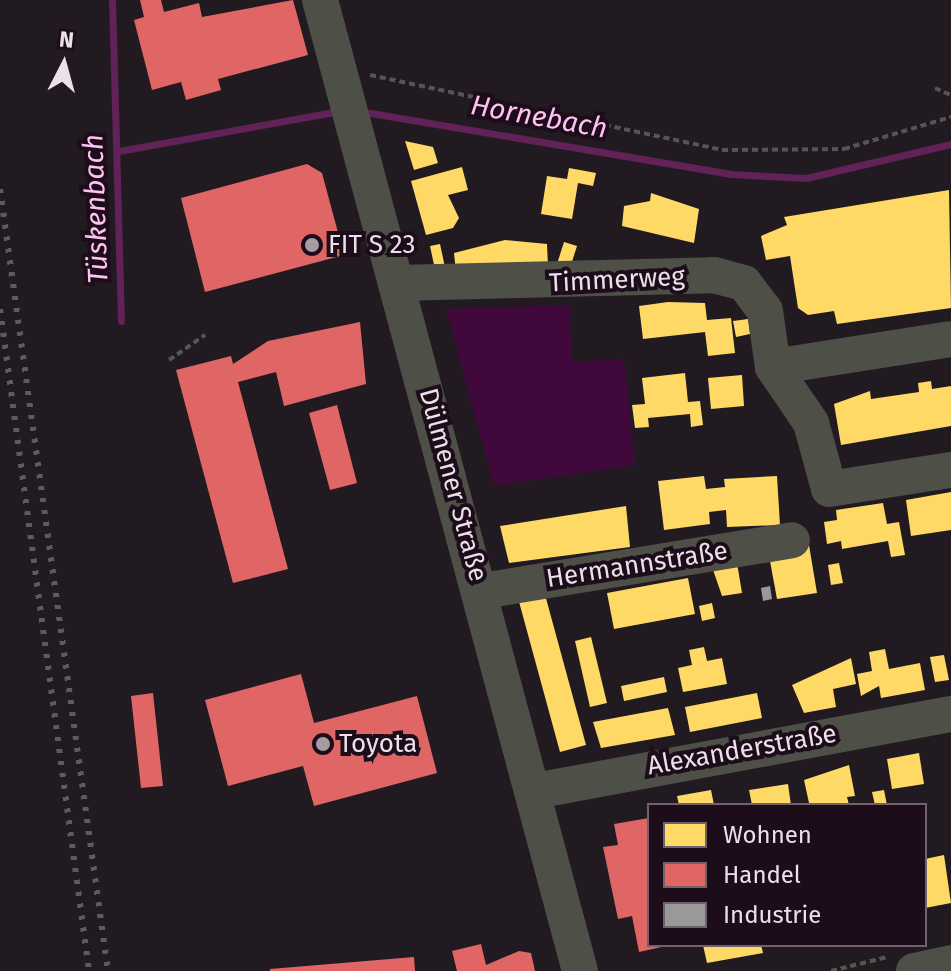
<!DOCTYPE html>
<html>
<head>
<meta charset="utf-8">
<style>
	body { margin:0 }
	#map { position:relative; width:951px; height:971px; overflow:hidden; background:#221a21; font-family:"Fira Sans",sans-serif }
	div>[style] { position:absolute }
	.green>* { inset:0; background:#41083b }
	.homes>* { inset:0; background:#ffd966 }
	.shops>* { inset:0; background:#e06666 }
	.industry>* { inset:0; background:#999 }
	.stream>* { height:7px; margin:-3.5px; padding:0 3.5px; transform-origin:3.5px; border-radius:3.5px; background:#602257 }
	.path>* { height:4px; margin-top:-2px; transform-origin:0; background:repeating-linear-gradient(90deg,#565551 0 6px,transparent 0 10px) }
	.minor>* { height:36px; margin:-18px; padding:0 18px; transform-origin:18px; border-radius:18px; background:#4e4f47 }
	.rail>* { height:6px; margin-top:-3px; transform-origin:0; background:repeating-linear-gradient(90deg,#5e5c5b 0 4px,transparent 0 12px) }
	.dots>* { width:22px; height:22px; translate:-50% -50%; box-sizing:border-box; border:4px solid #1d0d1a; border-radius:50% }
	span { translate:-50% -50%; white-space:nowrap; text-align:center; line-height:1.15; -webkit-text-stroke:8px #1d0d1a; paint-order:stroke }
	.poi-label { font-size:26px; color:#ece1e9 }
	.left { translate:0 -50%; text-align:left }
	.street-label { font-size:26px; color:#ece1e9 }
	.water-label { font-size:28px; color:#ffc3f2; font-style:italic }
	.legend { position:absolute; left:647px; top:803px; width:280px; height:144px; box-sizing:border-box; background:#1d0d1a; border:2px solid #70626d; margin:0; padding:10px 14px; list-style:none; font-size:24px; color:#ece1e9 }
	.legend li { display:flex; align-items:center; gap:16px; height:40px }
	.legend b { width:40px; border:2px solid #70626d }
	.north { position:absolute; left:24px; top:24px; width:80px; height:80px; -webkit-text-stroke:6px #1d0d1a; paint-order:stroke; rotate:6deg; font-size:22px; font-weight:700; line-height:32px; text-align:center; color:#ece1e9 }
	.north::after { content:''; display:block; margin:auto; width:28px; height:36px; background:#ece1e9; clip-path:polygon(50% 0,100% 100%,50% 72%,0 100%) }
</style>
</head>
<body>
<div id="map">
	<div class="green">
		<div style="clip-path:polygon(569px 305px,572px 362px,624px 359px,635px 465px,494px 486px,446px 309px)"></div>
	</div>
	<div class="homes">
		<div style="clip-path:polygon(405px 141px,433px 147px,438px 163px,414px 170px)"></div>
		<div style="clip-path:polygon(462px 167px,468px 190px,448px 195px,459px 218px,453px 228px,426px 235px,411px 181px)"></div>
		<div style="clip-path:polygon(569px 168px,596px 173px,593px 186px,578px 183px,572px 219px,541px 214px,547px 176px,567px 179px)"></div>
		<div style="clip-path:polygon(949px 190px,951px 308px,837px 324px,834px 311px,808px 315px,798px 308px,790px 256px,766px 260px,761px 236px,787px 225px,784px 217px)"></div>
		<div style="clip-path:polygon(651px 193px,699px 209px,694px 243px,622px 226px,624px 206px,650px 201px)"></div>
		<div style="clip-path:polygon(505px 240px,547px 244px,548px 266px,456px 272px,454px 253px)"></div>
		<div style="clip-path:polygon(564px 242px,577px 246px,570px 268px,557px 264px)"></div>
		<div style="clip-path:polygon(440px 244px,446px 272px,436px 274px,430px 246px)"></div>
		<div style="clip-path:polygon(668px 302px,705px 303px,707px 320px,731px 318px,735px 353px,708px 356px,705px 332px,643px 339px,639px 306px)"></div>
		<div style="clip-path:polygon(748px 319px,750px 334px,736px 337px,733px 321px)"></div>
		<div style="clip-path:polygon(685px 373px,688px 402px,700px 401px,703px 425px,691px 427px,690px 414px,648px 418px,649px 427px,635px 428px,632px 405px,645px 404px,642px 378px)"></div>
		<div style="clip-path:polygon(742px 375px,744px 406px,711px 409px,708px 378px)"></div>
		<div style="clip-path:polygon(931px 381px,932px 389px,951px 386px,951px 426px,841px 445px,834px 404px,870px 391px,871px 399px,919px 392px,918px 383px)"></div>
		<div style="clip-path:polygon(704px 476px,706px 489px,725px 487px,724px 479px,777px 476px,780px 525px,727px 527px,726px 510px,709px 512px,710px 524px,664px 530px,658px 481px)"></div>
		<div style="clip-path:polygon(951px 492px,951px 530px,911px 536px,906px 500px)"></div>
		<div style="clip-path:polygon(883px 503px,887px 524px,899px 522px,905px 555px,891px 557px,888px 541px,842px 549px,841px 541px,827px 544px,824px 522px,837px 520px,836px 510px)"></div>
		<div style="clip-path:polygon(626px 506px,630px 547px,509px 563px,500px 526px)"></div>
		<div style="clip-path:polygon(809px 545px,817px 593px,777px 599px,770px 561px)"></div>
		<div style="clip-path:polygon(736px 557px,742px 593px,722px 596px,710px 561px)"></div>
		<div style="clip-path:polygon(839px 563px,843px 583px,831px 585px,828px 565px)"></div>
		<div style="clip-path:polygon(688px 578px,695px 614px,614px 629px,607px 593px)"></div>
		<div style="clip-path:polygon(544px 591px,586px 745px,560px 752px,518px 598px)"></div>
		<div style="clip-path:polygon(712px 603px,715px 618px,702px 621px,699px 606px)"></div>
		<div style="clip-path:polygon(591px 637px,607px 703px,590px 707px,575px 641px)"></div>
		<div style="clip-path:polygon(704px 647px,707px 661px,722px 658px,727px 684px,683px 692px,678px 668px,692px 665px,689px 650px)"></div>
		<div style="clip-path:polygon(885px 649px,889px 669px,920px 663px,925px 690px,881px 698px,879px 686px,861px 696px,857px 674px,872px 671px,869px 652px)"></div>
		<div style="clip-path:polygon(944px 655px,949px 680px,935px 682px,930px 657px)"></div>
		<div style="clip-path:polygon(851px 658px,856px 684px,833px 689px,836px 707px,804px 713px,792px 685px)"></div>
		<div style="clip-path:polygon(664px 677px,667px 692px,624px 701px,621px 686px)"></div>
		<div style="clip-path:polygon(757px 693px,762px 718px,690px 732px,685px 707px)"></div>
		<div style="clip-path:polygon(668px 708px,675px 735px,601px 748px,593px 722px)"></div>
		<div style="clip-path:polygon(919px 753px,924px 784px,892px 789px,887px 759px)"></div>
		<div style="clip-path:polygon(849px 765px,855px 796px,847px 797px,849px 805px,809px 803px,804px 780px)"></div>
		<div style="clip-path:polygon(788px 784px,791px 805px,752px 805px,749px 790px)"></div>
		<div style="clip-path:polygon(711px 790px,714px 805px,679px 805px,677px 796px)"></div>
		<div style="clip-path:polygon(884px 790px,887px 805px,875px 805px,872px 792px)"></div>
		<div style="clip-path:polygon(944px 855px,951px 903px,925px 908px,925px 859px)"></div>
		<div style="clip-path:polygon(703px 945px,761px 945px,763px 953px,707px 963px)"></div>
	</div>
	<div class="shops">
		<div style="clip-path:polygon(140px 0,161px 0,164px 12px,199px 3px,202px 17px,293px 0,308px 55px,218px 79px,221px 90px,186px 100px,181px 82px,152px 90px,134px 20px,144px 17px)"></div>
		<div style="clip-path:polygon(307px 164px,322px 173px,344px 255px,205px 292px,181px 198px)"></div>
		<div style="clip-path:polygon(360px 322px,366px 384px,284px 406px,276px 372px,238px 382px,288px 569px,233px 583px,176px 370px,231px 356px,233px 364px,268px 341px)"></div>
		<div style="clip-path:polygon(337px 405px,357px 483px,330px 490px,309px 413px)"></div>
		<div style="clip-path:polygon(301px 674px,314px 723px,417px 696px,437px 773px,314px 806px,303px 766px,228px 786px,205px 700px)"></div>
		<div style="clip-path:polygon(153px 693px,163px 786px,141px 788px,131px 696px)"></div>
		<div style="clip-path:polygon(649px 818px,649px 945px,666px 946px,639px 952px,632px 916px,618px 919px,603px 847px,618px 845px,614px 824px)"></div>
		<div style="clip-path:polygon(481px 944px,486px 965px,519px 951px,531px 953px,535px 971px,457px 971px,452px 951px)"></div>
		<div style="clip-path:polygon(414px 957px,415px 971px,270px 971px,270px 969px)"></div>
	</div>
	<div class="industry">
		<div style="clip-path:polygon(770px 586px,772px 599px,763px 601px,761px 588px)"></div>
	</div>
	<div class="stream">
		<div style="left:112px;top:0;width:321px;rotate:88.4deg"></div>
		<div style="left:359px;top:111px;width:376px;rotate:9.6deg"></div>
		<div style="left:730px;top:174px;width:76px;rotate:3deg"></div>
		<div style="left:806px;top:178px;width:149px;rotate:-13.2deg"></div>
		<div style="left:119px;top:151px;width:224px;rotate:-10.3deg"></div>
	</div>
	<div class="path">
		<div style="left:370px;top:75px;width:360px;rotate:12deg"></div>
		<div style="left:722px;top:150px;width:122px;rotate:-0.5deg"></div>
		<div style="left:844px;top:149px;width:112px;rotate:-16.7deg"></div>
		<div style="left:935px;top:88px;width:17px;rotate:24deg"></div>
		<div style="left:169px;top:360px;width:44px;rotate:-34.8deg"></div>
		<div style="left:831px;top:971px;width:58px;rotate:-14deg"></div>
	</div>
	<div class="minor">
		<div style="left:320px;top:0;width:1005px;rotate:75.01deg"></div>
		<div style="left:397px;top:283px;width:317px;rotate:-1.4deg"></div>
		<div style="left:714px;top:275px;width:31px;rotate:15deg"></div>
		<div style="left:744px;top:283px;width:35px;rotate:53deg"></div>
		<div style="left:765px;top:311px;width:57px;rotate:81.9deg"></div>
		<div style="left:773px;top:367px;width:68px;rotate:55.8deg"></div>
		<div style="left:811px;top:423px;width:68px;rotate:74.7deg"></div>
		<div style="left:829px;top:489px;width:123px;rotate:-8.9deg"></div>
		<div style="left:773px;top:367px;width:180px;rotate:-8.9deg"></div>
		<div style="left:482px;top:591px;width:314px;rotate:-9.3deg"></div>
		<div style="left:535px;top:791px;width:423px;rotate:-10.5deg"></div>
		<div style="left:914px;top:971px;width:38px;rotate:-12deg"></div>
	</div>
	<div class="rail">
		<div style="left:0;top:189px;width:789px;rotate:82.14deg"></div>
		<div style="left:0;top:309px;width:668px;rotate:82.34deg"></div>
	</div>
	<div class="dots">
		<div style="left:312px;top:245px;background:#a59ba3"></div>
		<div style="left:323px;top:744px;background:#a59ba3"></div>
	</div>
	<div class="poi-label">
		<span class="left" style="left:328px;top:245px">FIT S 23</span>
		<span class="left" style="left:339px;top:744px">Toyota</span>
	</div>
	<div class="street-label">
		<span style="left:617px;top:280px;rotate:-3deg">Timmerweg</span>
		<span style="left:453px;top:485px;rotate:75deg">Dülmener Straße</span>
		<span style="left:637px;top:565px;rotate:-9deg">Hermannstraße</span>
		<span style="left:742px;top:750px;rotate:-10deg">Alexanderstraße</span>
	</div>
	<div class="water-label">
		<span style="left:539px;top:117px;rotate:10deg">Hornebach</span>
		<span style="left:96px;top:209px;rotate:-92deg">Tüskenbach</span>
	</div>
	<ul class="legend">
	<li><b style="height:22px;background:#ffd966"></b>Wohnen</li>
	<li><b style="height:22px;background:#e06666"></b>Handel</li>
	<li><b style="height:22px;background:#999"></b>Industrie</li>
	</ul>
	<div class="north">N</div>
</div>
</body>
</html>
